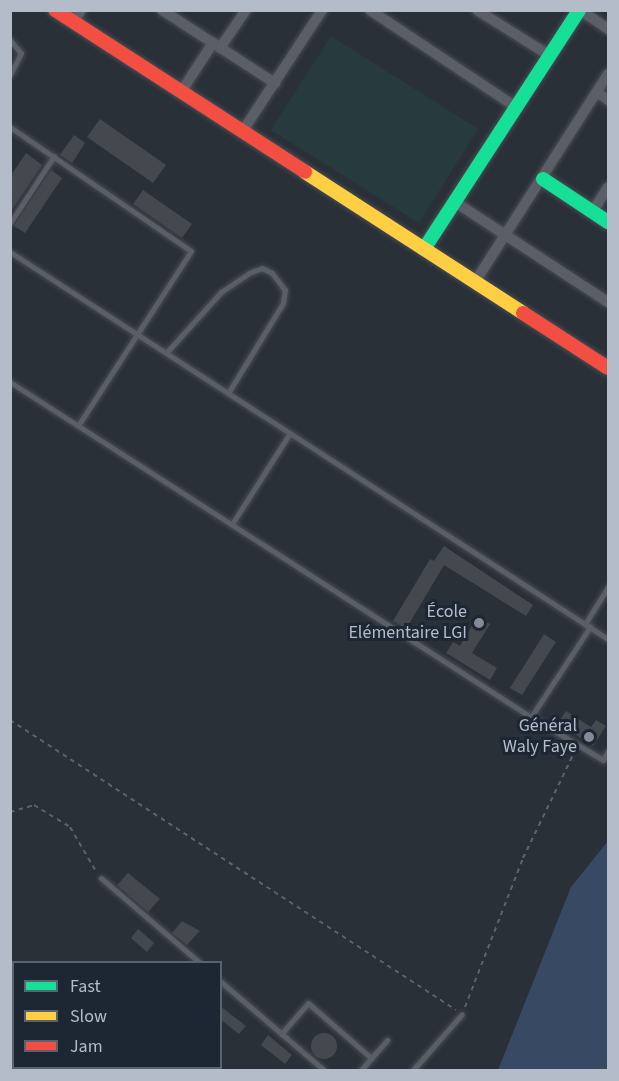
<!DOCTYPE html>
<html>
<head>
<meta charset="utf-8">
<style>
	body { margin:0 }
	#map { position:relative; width:619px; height:1081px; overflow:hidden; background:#2a3038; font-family:"Source Sans 3",sans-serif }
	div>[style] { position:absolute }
	.green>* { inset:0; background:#273a3e }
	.water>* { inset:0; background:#384963 }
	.building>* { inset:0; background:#444950 }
	.round { border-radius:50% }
	.path>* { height:2px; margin-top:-1px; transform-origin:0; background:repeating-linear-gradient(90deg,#5d636a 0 4.5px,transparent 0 9px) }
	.roads { filter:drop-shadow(0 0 2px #484c53) drop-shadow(0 0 2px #484c53) }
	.lane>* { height:5px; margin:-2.5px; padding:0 2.5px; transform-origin:2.5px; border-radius:2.5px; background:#5a5e66 }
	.street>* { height:10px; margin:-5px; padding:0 5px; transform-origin:5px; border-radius:5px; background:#5a5e66 }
	.fast>* { height:14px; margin:-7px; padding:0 7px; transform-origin:7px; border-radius:7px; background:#16e098 }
	.slow>* { height:14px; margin:-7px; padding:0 7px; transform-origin:7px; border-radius:7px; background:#ffcf43 }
	.jam>* { height:14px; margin:-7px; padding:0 7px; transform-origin:7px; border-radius:7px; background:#f24e42 }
	.dots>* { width:16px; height:16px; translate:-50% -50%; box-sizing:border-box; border:3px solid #1d2633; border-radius:50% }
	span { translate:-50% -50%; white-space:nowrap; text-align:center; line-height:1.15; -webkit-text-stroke:6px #1d2633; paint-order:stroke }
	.poi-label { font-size:18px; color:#b4bcc9 }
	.right { translate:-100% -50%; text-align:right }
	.frame { position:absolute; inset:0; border:12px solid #b4bcc9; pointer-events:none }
	.legend { position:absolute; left:12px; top:961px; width:210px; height:108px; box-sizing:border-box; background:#1d2633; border:2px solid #59626f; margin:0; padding:8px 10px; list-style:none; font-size:18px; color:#b4bcc9 }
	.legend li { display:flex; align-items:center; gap:12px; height:30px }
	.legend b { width:30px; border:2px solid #59626f }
</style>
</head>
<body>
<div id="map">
	<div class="green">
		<div style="clip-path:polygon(331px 36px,478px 129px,419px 223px,271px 130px)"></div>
	</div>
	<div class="water">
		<div style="clip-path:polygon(608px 841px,608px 1070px,498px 1070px,571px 887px)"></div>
	</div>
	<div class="building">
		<div style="clip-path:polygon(100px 119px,166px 165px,153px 183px,87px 137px)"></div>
		<div style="clip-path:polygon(74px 135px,85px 143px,72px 163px,60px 155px)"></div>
		<div style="clip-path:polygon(26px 153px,42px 165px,10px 213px,10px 177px)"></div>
		<div style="clip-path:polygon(51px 170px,62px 178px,25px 233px,14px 226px)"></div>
		<div style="clip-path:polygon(143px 190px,192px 224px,182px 238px,133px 204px)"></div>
		<div style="clip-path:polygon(444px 546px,533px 605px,526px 616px,444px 565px,406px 629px,393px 621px,430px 559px,434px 561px)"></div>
		<div style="clip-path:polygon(477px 617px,490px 624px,472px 653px,497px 668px,490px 680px,446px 653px,453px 642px,460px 646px)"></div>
		<div style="clip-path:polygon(544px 634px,556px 642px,522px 695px,510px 688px)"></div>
		<div style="clip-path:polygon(566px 711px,591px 727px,596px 720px,606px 726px,593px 746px,558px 723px)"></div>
		<div style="clip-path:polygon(128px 873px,160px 899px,148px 912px,117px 885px)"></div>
		<div style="clip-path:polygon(182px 921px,200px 931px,187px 945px,172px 933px)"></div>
		<div style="clip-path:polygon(138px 929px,154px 943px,147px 952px,131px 938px)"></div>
		<div style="clip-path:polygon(220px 1006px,246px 1026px,239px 1034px,220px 1019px)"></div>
		<div class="round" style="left:311px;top:1033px;width:26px;height:26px"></div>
		<div style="clip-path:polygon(268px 1035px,292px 1055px,285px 1064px,261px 1045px)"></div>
	</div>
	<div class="path">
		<div style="left:10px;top:720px;width:532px;rotate:33.03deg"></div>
		<div style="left:10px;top:812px;width:25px;rotate:-16deg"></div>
		<div style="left:34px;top:805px;width:42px;rotate:31.4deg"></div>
		<div style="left:70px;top:827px;width:53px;rotate:59.6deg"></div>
		<div style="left:465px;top:1007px;width:160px;rotate:-68.7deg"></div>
		<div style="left:523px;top:858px;width:119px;rotate:-64.1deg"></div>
	</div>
	<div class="roads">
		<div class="lane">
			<div style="left:10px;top:40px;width:17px;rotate:50deg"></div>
			<div style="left:21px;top:53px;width:25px;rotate:117deg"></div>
			<div style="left:10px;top:127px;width:219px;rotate:34.4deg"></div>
			<div style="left:191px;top:251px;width:208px;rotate:122.9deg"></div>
			<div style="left:10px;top:223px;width:80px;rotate:-56.7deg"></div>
			<div style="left:10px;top:252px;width:712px;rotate:32.91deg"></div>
			<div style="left:166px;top:353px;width:82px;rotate:-48deg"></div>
			<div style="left:221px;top:292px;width:34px;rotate:-34deg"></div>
			<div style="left:249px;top:273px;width:14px;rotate:-21deg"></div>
			<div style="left:262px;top:268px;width:11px;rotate:27deg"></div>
			<div style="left:272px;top:273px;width:21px;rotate:53deg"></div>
			<div style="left:285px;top:290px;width:13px;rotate:99deg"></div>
			<div style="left:283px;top:303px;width:105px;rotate:121.4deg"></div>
			<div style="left:10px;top:382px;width:619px;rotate:32.74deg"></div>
			<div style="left:531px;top:717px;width:84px;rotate:30.8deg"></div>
			<div style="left:603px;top:760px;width:10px;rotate:-61deg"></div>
			<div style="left:232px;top:524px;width:108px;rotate:-57.5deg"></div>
			<div style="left:585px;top:624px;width:44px;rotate:-58.1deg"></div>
			<div style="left:531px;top:717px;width:108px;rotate:-56.8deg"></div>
			<div style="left:101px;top:878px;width:129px;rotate:40.6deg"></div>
			<div style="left:220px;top:981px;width:137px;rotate:40.6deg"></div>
			<div style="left:281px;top:1034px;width:41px;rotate:-48.9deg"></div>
			<div style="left:308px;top:1003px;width:84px;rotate:41.1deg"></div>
			<div style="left:361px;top:1070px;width:40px;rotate:-49deg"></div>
			<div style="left:413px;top:1070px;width:74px;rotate:-48.8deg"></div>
		</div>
		<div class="street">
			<div style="left:162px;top:10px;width:135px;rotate:32.9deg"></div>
			<div style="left:370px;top:10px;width:175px;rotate:33.6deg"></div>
			<div style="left:477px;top:10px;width:86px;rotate:32.2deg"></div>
			<div style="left:580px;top:10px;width:34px;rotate:34deg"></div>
			<div style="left:73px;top:22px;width:14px;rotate:-56deg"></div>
			<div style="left:220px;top:48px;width:46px;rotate:-55.6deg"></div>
			<div style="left:181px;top:92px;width:59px;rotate:-56.9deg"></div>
			<div style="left:597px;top:92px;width:14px;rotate:36deg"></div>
			<div style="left:242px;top:132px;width:146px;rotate:-56.7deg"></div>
			<div style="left:455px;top:202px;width:183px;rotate:33.2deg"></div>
			<div style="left:593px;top:211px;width:28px;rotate:-58deg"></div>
			<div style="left:475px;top:282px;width:247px;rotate:-57.4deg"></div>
		</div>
		<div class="fast">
			<div style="left:543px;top:179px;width:78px;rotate:33.5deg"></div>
			<div style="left:424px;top:249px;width:285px;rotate:-57deg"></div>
		</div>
		<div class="slow">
			<div style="left:305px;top:172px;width:260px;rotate:32.9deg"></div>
		</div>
		<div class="jam">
			<div style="left:55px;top:10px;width:298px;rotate:32.9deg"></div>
			<div style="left:523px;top:313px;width:101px;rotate:32.9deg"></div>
		</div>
	</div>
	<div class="dots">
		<div style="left:479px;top:623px;background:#848b96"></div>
		<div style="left:589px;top:737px;background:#848b96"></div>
	</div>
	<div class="poi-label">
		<span class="right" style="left:467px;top:623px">École<br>Elémentaire LGI</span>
		<span class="right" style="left:577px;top:737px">Général<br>Waly Faye</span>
	</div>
	<div class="frame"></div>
	<ul class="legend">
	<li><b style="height:8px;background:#16e098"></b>Fast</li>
	<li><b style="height:8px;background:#ffcf43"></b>Slow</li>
	<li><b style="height:8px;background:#f24e42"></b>Jam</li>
	</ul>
</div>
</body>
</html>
